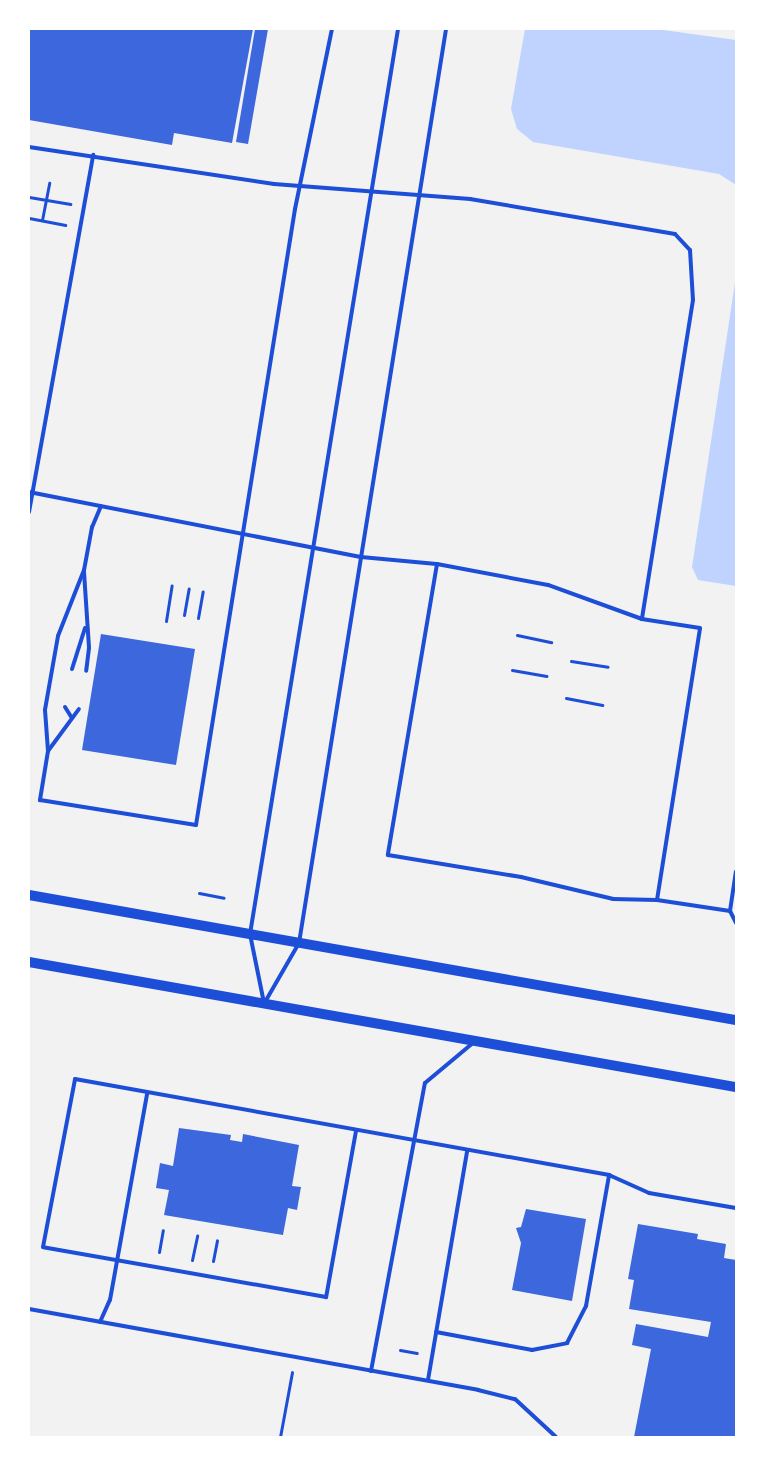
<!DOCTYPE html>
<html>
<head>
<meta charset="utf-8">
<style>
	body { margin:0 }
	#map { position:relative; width:765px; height:1466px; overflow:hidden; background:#f2f2f2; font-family:Montserrat,sans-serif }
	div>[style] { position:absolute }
	.water>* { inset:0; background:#bfd3fe }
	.building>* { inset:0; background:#3d67dc }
	.path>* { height:3px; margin:-1.5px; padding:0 1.5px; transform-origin:1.5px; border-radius:1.5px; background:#1d4ed8 }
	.service>* { height:4px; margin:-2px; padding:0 2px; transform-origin:2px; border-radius:2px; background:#1d4ed8 }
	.secondary>* { height:10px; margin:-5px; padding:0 5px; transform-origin:5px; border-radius:5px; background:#1d4ed8 }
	span { translate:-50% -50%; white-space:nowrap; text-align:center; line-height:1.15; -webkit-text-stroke:4px #fff; paint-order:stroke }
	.frame { position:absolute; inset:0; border:30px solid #fff; pointer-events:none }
</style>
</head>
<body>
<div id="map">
	<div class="water">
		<div style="clip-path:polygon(525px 29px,656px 29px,736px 40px,736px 185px,719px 174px,533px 142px,517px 129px,511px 109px)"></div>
		<div style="clip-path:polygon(736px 276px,736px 586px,698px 580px,692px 567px)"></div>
	</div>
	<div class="building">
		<div style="clip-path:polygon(29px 29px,253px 29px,232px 143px,174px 133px,172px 145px,29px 120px)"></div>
		<div style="clip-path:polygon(255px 29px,268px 29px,248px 144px,236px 142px)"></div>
		<div style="clip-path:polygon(101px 634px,195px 649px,176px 765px,82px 750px)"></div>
		<div style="clip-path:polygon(179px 1128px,231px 1135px,230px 1140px,242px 1142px,243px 1134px,299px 1145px,292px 1186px,301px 1187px,297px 1210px,288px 1208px,283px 1235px,164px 1215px,169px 1190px,156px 1188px,160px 1163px,173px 1166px)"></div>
		<div style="clip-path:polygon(526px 1209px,586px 1219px,572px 1301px,512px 1290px,521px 1243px,516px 1228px,521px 1227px)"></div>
		<div style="clip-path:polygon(638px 1224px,698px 1234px,697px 1239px,726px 1244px,724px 1258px,736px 1260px,736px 1437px,634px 1437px,651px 1349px,632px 1345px,636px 1324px,708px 1337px,711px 1322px,629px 1309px,634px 1280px,628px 1279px)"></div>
	</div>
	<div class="path">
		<div style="left:29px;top:197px;width:42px;rotate:9.7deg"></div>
		<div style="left:29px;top:218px;width:37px;rotate:11deg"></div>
		<div style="left:42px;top:220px;width:38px;rotate:-79deg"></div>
		<div style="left:184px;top:615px;width:27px;rotate:-80deg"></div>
		<div style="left:198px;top:618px;width:27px;rotate:-80deg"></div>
		<div style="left:166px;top:621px;width:36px;rotate:-81deg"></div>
		<div style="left:517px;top:635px;width:35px;rotate:12deg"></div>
		<div style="left:571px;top:661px;width:37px;rotate:9deg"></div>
		<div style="left:512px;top:670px;width:35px;rotate:10deg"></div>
		<div style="left:566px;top:698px;width:37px;rotate:11deg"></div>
		<div style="left:199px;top:893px;width:25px;rotate:11deg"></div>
		<div style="left:159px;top:1252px;width:22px;rotate:-80deg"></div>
		<div style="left:192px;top:1260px;width:25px;rotate:-78deg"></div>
		<div style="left:213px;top:1261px;width:21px;rotate:-79deg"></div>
		<div style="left:400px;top:1350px;width:17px;rotate:10deg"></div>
		<div style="left:280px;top:1437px;width:66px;rotate:-79.5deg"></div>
	</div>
	<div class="service">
		<div style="left:29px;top:147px;width:248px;rotate:8.6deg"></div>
		<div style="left:274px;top:184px;width:197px;rotate:4.4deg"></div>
		<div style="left:470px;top:199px;width:208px;rotate:9.7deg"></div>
		<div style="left:675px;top:234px;width:22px;rotate:47deg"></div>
		<div style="left:690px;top:250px;width:50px;rotate:86.6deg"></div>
		<div style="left:693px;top:300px;width:323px;rotate:99.1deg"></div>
		<div style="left:29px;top:492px;width:338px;rotate:11.1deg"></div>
		<div style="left:361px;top:557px;width:76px;rotate:5.3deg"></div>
		<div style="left:101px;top:506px;width:23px;rotate:113deg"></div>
		<div style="left:92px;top:527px;width:44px;rotate:100.5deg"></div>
		<div style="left:84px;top:570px;width:71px;rotate:111.5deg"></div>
		<div style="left:58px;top:636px;width:75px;rotate:100deg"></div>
		<div style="left:45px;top:710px;width:41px;rotate:85.8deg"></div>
		<div style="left:48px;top:751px;width:50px;rotate:99.3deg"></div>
		<div style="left:40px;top:800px;width:158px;rotate:9.1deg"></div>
		<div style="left:196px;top:825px;width:624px;rotate:-80.87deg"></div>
		<div style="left:295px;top:209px;width:184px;rotate:-78.4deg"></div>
		<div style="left:29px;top:512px;width:363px;rotate:-79.8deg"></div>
		<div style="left:84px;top:572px;width:76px;rotate:86.2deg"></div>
		<div style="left:89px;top:648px;width:23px;rotate:97deg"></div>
		<div style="left:72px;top:669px;width:43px;rotate:-72.4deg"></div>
		<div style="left:65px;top:707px;width:13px;rotate:58deg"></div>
		<div style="left:48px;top:751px;width:52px;rotate:-53.6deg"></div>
		<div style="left:657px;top:900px;width:275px;rotate:-81deg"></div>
		<div style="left:700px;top:628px;width:59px;rotate:-171.2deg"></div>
		<div style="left:642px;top:619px;width:100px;rotate:-160.1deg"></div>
		<div style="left:548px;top:585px;width:113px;rotate:-169.3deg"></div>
		<div style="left:437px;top:564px;width:295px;rotate:99.6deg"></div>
		<div style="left:388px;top:855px;width:135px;rotate:9.4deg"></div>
		<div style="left:521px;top:877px;width:95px;rotate:13.4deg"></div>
		<div style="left:613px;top:899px;width:44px;rotate:1.3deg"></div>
		<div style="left:657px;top:900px;width:74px;rotate:8.6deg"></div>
		<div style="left:730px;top:911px;width:13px;rotate:63deg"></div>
		<div style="left:730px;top:911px;width:40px;rotate:-81.5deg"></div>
		<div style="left:265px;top:1002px;width:68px;rotate:-60deg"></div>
		<div style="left:299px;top:943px;width:926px;rotate:-80.86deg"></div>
		<div style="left:264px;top:1003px;width:70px;rotate:-101.5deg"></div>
		<div style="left:250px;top:934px;width:917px;rotate:-80.71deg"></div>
		<div style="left:356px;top:1131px;width:169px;rotate:100.2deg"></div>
		<div style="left:326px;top:1297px;width:287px;rotate:-170deg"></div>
		<div style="left:43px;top:1247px;width:171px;rotate:-79.2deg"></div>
		<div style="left:75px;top:1079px;width:543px;rotate:10.19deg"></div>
		<div style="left:609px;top:1175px;width:44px;rotate:24.2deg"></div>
		<div style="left:649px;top:1193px;width:88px;rotate:9.8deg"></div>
		<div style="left:29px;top:1309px;width:456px;rotate:10.2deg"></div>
		<div style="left:478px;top:1390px;width:38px;rotate:14deg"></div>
		<div style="left:515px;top:1399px;width:56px;rotate:42.8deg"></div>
		<div style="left:100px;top:1322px;width:24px;rotate:-66deg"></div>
		<div style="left:110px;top:1300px;width:209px;rotate:-79.8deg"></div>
		<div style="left:436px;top:1332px;width:98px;rotate:10.6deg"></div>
		<div style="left:532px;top:1350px;width:36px;rotate:-11deg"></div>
		<div style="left:567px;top:1343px;width:42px;rotate:-62.8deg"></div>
		<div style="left:586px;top:1306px;width:133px;rotate:-80deg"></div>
		<div style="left:371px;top:1371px;width:293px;rotate:-79.4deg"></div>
		<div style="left:425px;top:1083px;width:64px;rotate:-39.9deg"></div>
		<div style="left:428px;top:1380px;width:232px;rotate:-80.3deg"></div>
	</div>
	<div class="secondary">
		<div style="left:29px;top:895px;width:718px;rotate:10.03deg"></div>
		<div style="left:29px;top:962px;width:718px;rotate:10.03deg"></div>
	</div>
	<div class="frame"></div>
</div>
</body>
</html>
